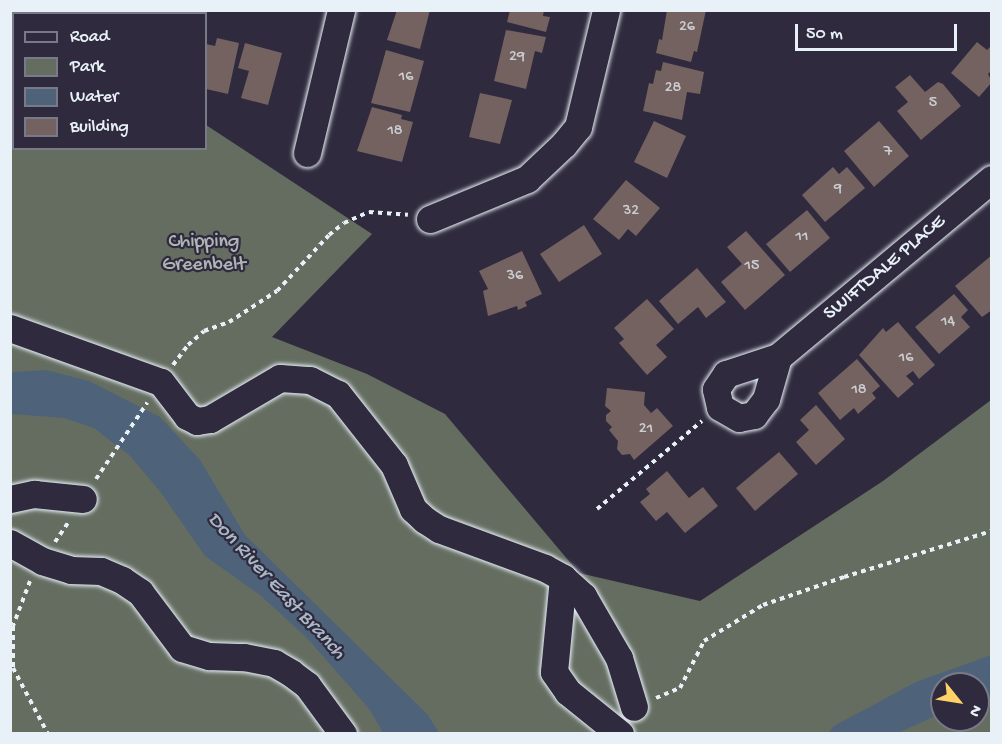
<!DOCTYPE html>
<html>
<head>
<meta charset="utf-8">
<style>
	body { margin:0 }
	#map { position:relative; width:1002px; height:744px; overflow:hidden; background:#2f2a3d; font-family:"Gochi Hand",sans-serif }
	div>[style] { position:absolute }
	.green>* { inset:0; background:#656d61 }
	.water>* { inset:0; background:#4e637a }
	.building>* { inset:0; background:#746261 }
	.path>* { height:4px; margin-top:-2px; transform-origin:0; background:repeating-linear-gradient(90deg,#e8f1f8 0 4.5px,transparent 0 9px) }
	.roads { filter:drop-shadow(0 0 2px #e8f1f8) drop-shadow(0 0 2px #e8f1f8) }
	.minor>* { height:27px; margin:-13.5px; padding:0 13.5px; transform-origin:13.5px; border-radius:13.5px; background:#2f2a3d }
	span { translate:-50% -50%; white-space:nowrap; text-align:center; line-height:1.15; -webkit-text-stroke:4.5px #2f2a3d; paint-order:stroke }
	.number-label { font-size:16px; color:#cbcdd2 }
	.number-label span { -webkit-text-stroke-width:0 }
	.park-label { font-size:20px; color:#adb6b4 }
	.street-label { font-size:20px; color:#e8f1f8 }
	.water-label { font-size:21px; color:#aab8c6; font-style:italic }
	.frame { position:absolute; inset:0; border:12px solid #e8f1f8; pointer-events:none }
	.legend { position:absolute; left:12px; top:12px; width:195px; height:138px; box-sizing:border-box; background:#2f2a3d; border:2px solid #797a88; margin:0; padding:8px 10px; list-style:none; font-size:18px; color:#e8f1f8 }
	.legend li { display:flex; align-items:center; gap:12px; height:30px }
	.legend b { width:30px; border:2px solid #797a88 }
	.north { position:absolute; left:930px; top:672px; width:60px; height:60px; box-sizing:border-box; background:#2f2a3d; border:2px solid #797a88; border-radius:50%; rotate:120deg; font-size:16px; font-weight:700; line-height:24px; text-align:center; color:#e8f1f8 }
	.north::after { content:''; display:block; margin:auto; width:21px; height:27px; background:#ffd166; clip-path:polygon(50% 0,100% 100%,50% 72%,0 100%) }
	.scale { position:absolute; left:795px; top:24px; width:162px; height:27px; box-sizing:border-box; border:3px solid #e8f1f8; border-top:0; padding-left:8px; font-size:18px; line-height:21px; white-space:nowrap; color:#e8f1f8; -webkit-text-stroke:4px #2f2a3d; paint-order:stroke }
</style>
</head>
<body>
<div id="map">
	<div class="green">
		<div style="clip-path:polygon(evenodd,11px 76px,14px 77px,14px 148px,206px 148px,206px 125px,372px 234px,272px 337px,367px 374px,445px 414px,579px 573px,700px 601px,883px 481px,991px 400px,991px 733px,11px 734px,11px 76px,942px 684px,978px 684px,978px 720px,942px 720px,942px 684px)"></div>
	</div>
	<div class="water">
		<div style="clip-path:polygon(46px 370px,89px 381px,160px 417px,200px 460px,245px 535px,428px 715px,439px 733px,383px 733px,370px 710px,307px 638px,260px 595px,205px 556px,159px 490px,130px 456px,94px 428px,64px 418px,11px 414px,11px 372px)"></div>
		<div style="clip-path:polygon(991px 655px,991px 695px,978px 699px,978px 684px,942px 684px,942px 713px,898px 733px,828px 733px,834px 726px,916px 682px)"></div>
	</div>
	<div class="building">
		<div style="clip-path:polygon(10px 10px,44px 10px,44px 14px,14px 14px,14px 58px,10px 57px)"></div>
		<div style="clip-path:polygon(397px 10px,430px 10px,420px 49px,387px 40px)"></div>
		<div style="clip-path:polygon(510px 10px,544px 10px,543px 16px,550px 17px,546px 32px,507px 22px)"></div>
		<div style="clip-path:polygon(667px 10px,706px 10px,697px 52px,694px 51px,691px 62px,656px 53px,659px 39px,662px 40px)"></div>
		<div style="clip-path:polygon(506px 30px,546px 37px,542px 53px,535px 51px,526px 89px,494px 81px)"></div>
		<div style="clip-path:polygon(217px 38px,239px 43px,228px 94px,206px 89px,206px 44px,215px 46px)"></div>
		<div style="clip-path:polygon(977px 42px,987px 50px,992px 45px,992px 70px,988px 74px,992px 82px,979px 97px,951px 73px)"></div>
		<div style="clip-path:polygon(245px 43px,282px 53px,268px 105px,241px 98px,249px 71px,238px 68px)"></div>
		<div style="clip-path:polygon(386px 50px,424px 61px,410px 112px,371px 103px)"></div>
		<div style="clip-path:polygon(663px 62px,704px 72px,700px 94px,687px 92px,682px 120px,643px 111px,649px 83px,653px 84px,656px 70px,661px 71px)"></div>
		<div style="clip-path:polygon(910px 75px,925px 92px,938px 82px,943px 84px,961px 106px,921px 140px,897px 111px,908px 102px,895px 87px)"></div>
		<div style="clip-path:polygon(480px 93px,512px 100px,500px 144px,469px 137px)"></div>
		<div style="clip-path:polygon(372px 107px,402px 115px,401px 119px,413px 122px,402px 162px,357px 151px)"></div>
		<div style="clip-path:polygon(654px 121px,686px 136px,667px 178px,634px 162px)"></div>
		<div style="clip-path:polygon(879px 121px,909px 156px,874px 187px,844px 151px)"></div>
		<div style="clip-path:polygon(833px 167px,839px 174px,847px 167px,865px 188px,825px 222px,802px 195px)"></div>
		<div style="clip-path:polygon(626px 180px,660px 208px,636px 236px,628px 229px,619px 240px,593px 219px)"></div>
		<div style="clip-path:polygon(807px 210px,830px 238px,790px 272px,766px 244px)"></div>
		<div style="clip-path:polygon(584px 225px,602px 254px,559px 282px,540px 254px)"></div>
		<div style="clip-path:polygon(746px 231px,785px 275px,745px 310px,721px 282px,742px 264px,727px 247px)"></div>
		<div style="clip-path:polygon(522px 251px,542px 294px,525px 302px,527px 306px,518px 310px,517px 306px,488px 316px,483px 291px,488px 289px,479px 271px)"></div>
		<div style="clip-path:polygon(992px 255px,992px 310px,982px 317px,955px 286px)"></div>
		<div style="clip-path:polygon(697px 268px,726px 302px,706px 318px,698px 307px,678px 324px,659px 301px)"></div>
		<div style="clip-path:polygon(954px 294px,968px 310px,961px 317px,970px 327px,939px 354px,915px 327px)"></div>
		<div style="clip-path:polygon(647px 299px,674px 329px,656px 345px,667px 357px,647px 375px,619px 343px,624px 339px,614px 328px)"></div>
		<div style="clip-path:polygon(898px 322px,935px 365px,919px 379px,913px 371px,906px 376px,914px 384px,898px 398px,859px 355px,883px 328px,886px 332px)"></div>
		<div style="clip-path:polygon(857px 359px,880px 386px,872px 393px,876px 398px,858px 414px,854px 408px,840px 420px,818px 393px)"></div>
		<div style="clip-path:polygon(607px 388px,645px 392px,644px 405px,651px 413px,657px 408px,673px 426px,634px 460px,630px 454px,622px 455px,617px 449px,618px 441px,609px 430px,612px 427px,606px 421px,606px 415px,611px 411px,605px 406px)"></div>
		<div style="clip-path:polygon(816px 405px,845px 439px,816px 465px,796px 442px,809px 430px,800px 420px)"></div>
		<div style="clip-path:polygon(779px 452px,798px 474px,755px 511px,736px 488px)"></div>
		<div style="clip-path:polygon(667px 471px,689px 498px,703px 487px,718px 506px,685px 533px,667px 512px,656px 521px,640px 502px,650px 494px,646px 489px)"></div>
	</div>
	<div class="path">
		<div style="left:173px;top:365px;width:25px;rotate:-53deg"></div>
		<div style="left:188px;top:345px;width:21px;rotate:-41deg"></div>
		<div style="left:204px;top:331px;width:27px;rotate:-20deg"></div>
		<div style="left:229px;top:322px;width:57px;rotate:-32.9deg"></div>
		<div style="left:277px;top:291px;width:76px;rotate:-47.1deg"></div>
		<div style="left:329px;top:235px;width:19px;rotate:-39deg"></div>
		<div style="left:344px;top:223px;width:27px;rotate:-24deg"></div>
		<div style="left:369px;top:212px;width:39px;rotate:4deg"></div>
		<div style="left:96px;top:479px;width:92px;rotate:-56.1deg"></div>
		<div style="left:597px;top:509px;width:137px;rotate:-40deg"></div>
		<div style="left:55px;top:542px;width:25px;rotate:-56deg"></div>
		<div style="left:30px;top:581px;width:48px;rotate:110.7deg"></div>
		<div style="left:13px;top:626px;width:42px;rotate:90deg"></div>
		<div style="left:13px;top:668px;width:75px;rotate:62.1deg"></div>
		<div style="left:656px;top:698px;width:26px;rotate:-23deg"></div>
		<div style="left:680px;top:688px;width:53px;rotate:-62.9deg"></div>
		<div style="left:704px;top:641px;width:69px;rotate:-31.4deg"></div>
		<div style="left:763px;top:605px;width:86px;rotate:-19.1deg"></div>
		<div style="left:844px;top:577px;width:155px;rotate:-17.3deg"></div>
	</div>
	<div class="roads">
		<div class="minor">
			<div style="left:307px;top:153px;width:147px;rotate:-76.6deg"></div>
			<div style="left:430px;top:219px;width:105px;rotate:-22.4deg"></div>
			<div style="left:527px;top:179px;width:51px;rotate:-43.4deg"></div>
			<div style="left:564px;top:144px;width:22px;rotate:-51deg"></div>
			<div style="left:578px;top:127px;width:120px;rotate:-76.5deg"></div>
			<div style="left:10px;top:328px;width:160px;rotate:19.7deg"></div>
			<div style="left:161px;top:382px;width:43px;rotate:52.6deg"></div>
			<div style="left:187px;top:416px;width:11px;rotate:27deg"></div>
			<div style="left:197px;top:421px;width:13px;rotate:-9deg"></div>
			<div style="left:210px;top:419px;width:81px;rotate:-30.4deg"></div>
			<div style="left:280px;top:378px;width:30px;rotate:4deg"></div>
			<div style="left:310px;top:380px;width:31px;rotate:27deg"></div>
			<div style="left:338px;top:394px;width:90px;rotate:51.7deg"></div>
			<div style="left:394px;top:465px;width:48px;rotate:66.6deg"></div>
			<div style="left:413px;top:509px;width:16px;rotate:43deg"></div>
			<div style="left:425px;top:520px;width:17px;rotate:33deg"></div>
			<div style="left:439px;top:529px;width:113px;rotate:20.2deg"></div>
			<div style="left:545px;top:568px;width:21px;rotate:29deg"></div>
			<div style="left:563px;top:578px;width:94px;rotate:95.5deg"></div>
			<div style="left:554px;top:672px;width:24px;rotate:55deg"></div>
			<div style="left:568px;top:692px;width:67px;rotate:38.9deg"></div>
			<div style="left:778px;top:357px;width:44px;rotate:105.9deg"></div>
			<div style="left:766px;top:399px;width:20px;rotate:127deg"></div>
			<div style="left:754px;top:415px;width:15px;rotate:169deg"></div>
			<div style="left:739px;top:418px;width:22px;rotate:-150deg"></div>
			<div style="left:720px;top:407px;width:18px;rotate:-103deg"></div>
			<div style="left:716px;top:389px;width:18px;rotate:-56deg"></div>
			<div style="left:726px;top:374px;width:55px;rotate:-18.1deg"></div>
			<div style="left:778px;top:357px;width:278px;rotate:-39.8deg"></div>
			<div style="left:10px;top:499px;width:25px;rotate:-12deg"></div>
			<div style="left:34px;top:494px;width:49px;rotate:5.8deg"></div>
			<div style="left:10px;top:543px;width:37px;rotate:29deg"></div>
			<div style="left:42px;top:561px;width:30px;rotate:17deg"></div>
			<div style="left:71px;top:570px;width:30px;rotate:2deg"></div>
			<div style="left:101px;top:571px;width:23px;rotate:23deg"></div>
			<div style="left:122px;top:580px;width:22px;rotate:34deg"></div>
			<div style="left:140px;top:592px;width:70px;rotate:53.1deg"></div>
			<div style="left:182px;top:648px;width:28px;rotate:17deg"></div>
			<div style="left:209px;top:656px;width:35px;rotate:2deg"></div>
			<div style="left:244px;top:657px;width:31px;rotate:11deg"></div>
			<div style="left:274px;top:663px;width:20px;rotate:30deg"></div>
			<div style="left:291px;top:673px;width:20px;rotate:37deg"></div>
			<div style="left:307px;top:685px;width:61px;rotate:53.7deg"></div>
			<div style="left:563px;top:578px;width:27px;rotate:42deg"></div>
			<div style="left:583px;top:596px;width:72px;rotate:59.9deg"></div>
			<div style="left:619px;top:658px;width:51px;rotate:73deg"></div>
		</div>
	</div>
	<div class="number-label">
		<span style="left:687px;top:28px">26</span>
		<span style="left:517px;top:58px">29</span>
		<span style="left:406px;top:78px">16</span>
		<span style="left:673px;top:89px">28</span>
		<span style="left:933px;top:104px">5</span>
		<span style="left:395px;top:132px">18</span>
		<span style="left:888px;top:153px">7</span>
		<span style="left:838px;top:190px">9</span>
		<span style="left:631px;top:212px">32</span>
		<span style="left:802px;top:238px">11</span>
		<span style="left:752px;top:267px">15</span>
		<span style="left:515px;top:277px">36</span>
		<span style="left:948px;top:323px">14</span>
		<span style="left:906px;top:359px">16</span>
		<span style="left:859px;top:391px">18</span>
		<span style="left:646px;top:430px">21</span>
	</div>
	<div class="park-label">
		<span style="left:204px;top:254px">Chipping<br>Greenbelt</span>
	</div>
	<div class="street-label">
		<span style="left:885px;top:268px;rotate:-40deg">SWIFTDALE PLACE</span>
	</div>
	<div class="water-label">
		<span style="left:275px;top:587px;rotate:47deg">Don River East Branch</span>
	</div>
	<div class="frame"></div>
	<ul class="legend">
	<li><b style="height:8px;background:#2f2a3d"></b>Road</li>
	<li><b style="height:16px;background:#656d61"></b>Park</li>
	<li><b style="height:16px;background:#4e637a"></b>Water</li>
	<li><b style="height:16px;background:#746261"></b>Building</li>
	</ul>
	<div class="north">N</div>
	<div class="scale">50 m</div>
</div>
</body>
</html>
